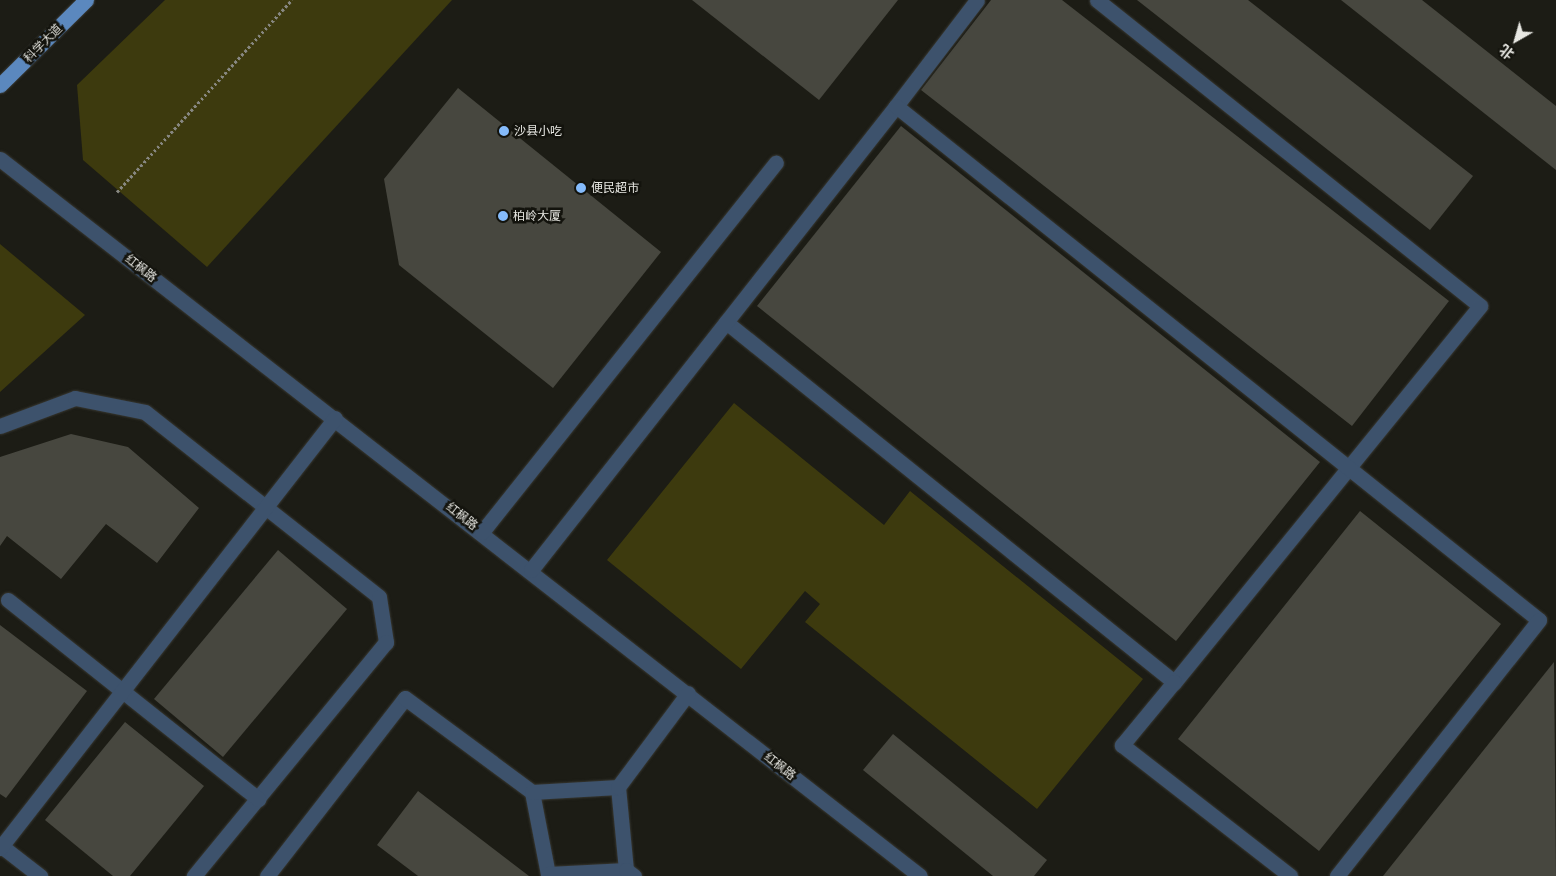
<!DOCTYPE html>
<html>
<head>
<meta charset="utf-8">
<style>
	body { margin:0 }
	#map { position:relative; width:1556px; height:876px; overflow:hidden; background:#1c1c15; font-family:Poppins,"Noto Sans SC",sans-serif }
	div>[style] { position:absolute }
	.green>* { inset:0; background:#3d3a0e }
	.building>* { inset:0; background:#47473f }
	.path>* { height:3px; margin-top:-1.5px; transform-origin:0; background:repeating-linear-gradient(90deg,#878781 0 2.5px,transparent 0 5px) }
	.roads { filter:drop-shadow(0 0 1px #383832) drop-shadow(0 0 1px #383832) }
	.minor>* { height:15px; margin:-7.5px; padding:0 7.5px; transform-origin:7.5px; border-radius:7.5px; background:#3d526c }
	.major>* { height:15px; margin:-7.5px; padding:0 7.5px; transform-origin:7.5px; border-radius:7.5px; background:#5b88be }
	.dots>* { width:14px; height:14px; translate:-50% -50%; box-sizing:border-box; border:2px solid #13130d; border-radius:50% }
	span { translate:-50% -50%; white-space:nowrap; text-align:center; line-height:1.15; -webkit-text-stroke:5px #13130d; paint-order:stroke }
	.street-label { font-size:12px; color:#e7e7e2 }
	.poi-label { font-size:12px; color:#e7e7e2 }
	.left { translate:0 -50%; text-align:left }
	.north { position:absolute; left:1491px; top:15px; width:50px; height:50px; -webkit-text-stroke:4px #13130d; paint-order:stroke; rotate:218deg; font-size:14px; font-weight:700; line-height:20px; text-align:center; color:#e7e7e2 }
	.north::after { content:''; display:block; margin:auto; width:18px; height:22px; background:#e7e7e2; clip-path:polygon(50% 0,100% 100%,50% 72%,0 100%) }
</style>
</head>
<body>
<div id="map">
	<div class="green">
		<div style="clip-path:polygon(165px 0,452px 0,207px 267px,83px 160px,77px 85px)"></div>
		<div style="clip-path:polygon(0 244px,85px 315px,0 392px)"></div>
		<div style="clip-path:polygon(734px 403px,884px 525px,910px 491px,1143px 679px,1037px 809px,805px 622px,820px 604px,805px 591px,741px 669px,607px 560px)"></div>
	</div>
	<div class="building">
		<div style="clip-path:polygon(692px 0,898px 0,819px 100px)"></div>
		<div style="clip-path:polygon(991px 0,1062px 0,1449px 301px,1352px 426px,921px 90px)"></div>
		<div style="clip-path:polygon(1137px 0,1248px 0,1473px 176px,1430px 230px)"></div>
		<div style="clip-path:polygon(1341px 0,1422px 0,1556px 106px,1556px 170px)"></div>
		<div style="clip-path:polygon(458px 88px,661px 252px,553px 388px,399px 265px,384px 179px)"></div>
		<div style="clip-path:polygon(901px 126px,1320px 462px,1176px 641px,757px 306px)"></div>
		<div style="clip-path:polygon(71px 434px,128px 447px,199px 508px,157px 563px,106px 524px,61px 579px,7px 536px,0 546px,0 457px)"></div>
		<div style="clip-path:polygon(1360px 511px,1501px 624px,1319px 851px,1178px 739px)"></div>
		<div style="clip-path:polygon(278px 550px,347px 609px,223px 757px,154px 699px)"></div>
		<div style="clip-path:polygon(0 625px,87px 691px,6px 798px,0 794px)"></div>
		<div style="clip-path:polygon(1554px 662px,1556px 876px,1383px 876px)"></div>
		<div style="clip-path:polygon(125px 722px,204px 786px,130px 876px,113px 876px,45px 820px)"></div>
		<div style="clip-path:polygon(893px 734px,1047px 860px,1034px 876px,993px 876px,863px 770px)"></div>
		<div style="clip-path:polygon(418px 791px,529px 876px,418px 876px,377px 845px)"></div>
	</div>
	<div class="path">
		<div style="left:117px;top:192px;width:260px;rotate:-47.7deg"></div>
	</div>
	<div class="roads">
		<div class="minor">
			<div style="left:1097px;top:0;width:490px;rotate:38.6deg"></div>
			<div style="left:1480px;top:306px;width:485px;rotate:129.1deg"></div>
			<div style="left:896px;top:106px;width:133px;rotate:-52.6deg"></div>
			<div style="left:0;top:159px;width:1166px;rotate:37.93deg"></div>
			<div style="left:726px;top:322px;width:575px;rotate:38.78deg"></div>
			<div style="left:1174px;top:682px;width:82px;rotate:129.5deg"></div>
			<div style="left:1122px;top:745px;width:213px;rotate:37.9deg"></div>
			<div style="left:0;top:426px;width:80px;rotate:-20.5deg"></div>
			<div style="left:75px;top:398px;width:71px;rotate:11.3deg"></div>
			<div style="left:145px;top:412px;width:298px;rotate:38.3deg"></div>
			<div style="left:379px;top:597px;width:46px;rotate:81.2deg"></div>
			<div style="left:386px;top:642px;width:303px;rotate:129.4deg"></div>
			<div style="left:482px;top:532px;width:472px;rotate:-51.5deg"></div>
			<div style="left:531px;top:570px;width:590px;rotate:-51.81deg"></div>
			<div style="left:896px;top:106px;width:823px;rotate:38.64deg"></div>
			<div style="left:1539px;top:620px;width:326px;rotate:128.3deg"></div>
			<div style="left:8px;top:600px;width:320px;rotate:38.5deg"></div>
			<div style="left:618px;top:787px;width:83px;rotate:84.5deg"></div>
			<div style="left:532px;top:792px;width:84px;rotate:79deg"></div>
			<div style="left:548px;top:874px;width:78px;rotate:-2.9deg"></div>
			<div style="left:626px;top:870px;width:10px;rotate:37deg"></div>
			<div style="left:0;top:845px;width:51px;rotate:37.8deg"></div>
			<div style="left:0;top:848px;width:545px;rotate:-52.08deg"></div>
			<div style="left:267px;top:876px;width:225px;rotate:-52.2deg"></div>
			<div style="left:405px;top:698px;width:158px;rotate:36.5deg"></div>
			<div style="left:532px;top:792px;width:86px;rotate:-3.3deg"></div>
			<div style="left:618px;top:787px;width:117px;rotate:-53.3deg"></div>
		</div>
		<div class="major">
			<div style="left:0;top:85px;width:121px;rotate:-44.7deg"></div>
		</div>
	</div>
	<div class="dots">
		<div style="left:504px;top:131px;background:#85bbfb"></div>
		<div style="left:581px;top:188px;background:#85bbfb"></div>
		<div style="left:503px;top:216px;background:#85bbfb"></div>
	</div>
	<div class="street-label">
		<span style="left:43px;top:43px;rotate:-45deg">科学大道</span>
		<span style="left:141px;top:268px;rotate:38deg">红枫路</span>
		<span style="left:462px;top:516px;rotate:38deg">红枫路</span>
		<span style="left:780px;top:766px;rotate:38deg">红枫路</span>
	</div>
	<div class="poi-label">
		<span class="left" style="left:514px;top:131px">沙县小吃</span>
		<span class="left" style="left:591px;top:188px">便民超市</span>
		<span class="left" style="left:513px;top:216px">柏岭大厦</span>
	</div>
	<div class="north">北</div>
</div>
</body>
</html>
